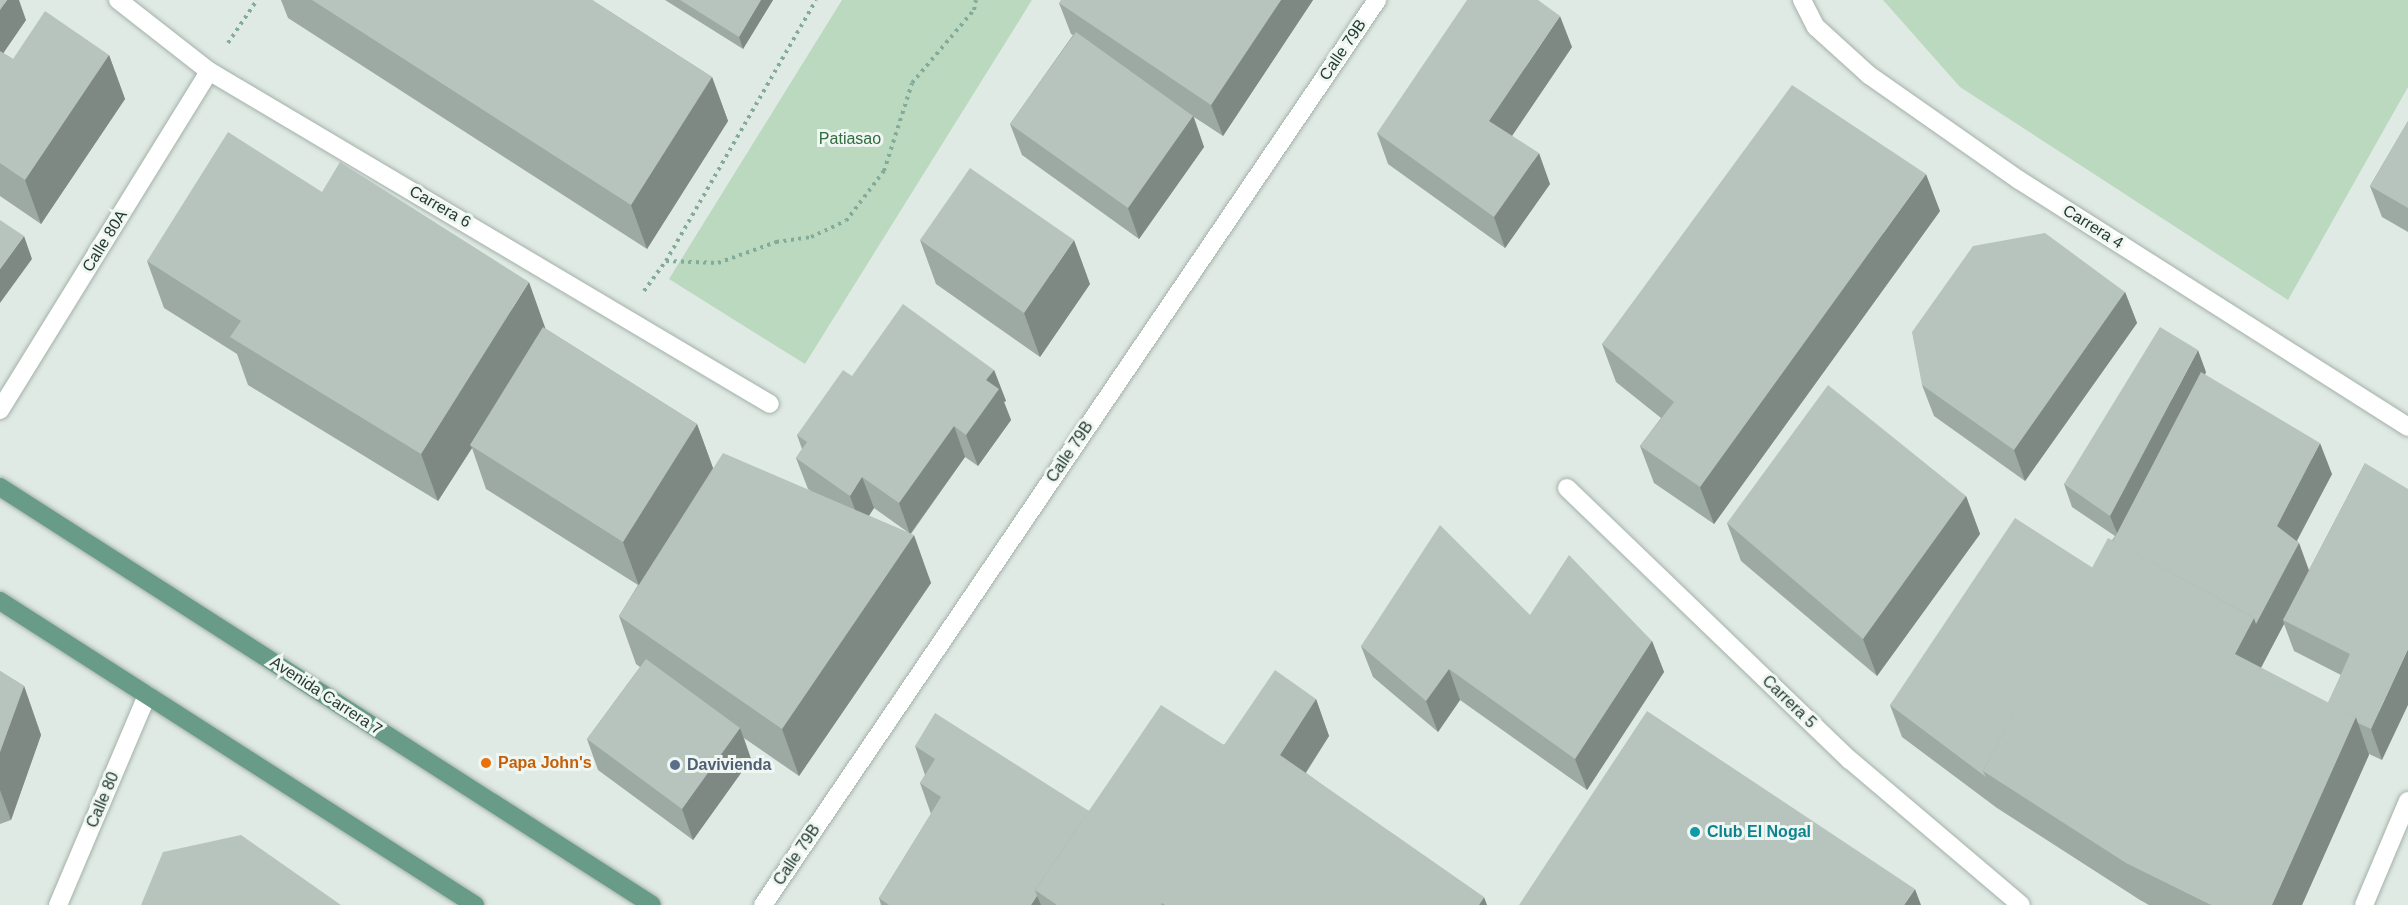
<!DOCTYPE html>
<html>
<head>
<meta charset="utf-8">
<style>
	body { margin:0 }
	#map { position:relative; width:2408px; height:905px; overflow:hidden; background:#e0eae4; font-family:Helvetica,sans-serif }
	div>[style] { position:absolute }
	.green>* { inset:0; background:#bad9bf }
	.path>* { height:4px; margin-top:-2px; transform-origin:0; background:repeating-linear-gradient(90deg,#83ab9a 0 3px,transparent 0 7.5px) }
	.roads { filter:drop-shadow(0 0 2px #a3b1aa) drop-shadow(0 0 2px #a3b1aa) }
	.street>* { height:18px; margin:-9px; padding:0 9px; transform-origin:9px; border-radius:9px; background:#fff }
	.secondary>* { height:18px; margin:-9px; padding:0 9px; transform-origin:9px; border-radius:9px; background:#fff }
	.primary>* { height:18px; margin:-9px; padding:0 9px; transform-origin:9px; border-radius:9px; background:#689c89 }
	.wall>* { inset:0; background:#9da9a3 }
	.shaded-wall>* { inset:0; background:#7f8984 }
	.building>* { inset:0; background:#b6c4bd }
	.dots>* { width:16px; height:16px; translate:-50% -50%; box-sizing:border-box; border:3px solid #f0f7f3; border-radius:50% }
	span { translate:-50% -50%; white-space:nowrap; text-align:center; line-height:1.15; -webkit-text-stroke:6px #f0f7f3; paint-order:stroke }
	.street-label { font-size:16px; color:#223930 }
	.park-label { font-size:16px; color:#306c41 }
	.food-label { font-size:16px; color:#c56008; font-weight:700 }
	.left { translate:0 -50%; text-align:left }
	.service-label { font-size:16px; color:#4e5e75; font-weight:700 }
	.culture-label { font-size:16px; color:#0d838f; font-weight:700 }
</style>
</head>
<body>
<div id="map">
	<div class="green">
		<div style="clip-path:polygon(842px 0,1032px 0,805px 364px,669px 279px)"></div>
		<div style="clip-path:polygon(1883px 0,2408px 0,2408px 87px,2288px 300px,1960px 87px)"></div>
	</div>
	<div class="path">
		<div style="left:228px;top:43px;width:52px;rotate:-56deg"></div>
		<div style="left:666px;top:261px;width:52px;rotate:2.2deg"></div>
		<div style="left:718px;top:263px;width:62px;rotate:-19.9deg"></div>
		<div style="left:776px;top:242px;width:35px;rotate:-8deg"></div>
		<div style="left:811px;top:237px;width:38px;rotate:-25deg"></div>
		<div style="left:846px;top:221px;width:63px;rotate:-52.8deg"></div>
		<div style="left:884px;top:171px;width:92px;rotate:-72.3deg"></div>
		<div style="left:912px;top:83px;width:96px;rotate:-49.7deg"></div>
		<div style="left:974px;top:10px;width:10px;rotate:-79deg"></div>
		<div style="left:644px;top:291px;width:37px;rotate:-54deg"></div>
		<div style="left:666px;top:261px;width:301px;rotate:-60.1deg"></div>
	</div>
	<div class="roads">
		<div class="street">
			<div style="left:118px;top:0;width:115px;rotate:38deg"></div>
			<div style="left:209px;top:71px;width:652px;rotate:30.69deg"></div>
			<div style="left:0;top:410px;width:398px;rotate:-58.3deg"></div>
			<div style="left:1567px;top:488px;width:393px;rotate:43.9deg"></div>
			<div style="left:1850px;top:760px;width:224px;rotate:40.3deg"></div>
			<div style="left:58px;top:905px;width:228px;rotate:-67deg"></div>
			<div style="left:2364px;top:905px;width:113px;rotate:-67.1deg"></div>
		</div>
		<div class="secondary">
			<div style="left:1802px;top:0;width:30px;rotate:63deg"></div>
			<div style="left:1816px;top:27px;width:72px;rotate:42.2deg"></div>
			<div style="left:1869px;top:75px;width:183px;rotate:35deg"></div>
			<div style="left:2019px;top:180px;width:461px;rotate:32.4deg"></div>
			<div style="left:763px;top:905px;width:1094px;rotate:-55.84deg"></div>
		</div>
		<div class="primary">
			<div style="left:0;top:487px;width:774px;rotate:32.66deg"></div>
			<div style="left:0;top:601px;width:564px;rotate:32.62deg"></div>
		</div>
	</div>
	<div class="wall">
		<div style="clip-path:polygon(0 0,26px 20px,3px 53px,13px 59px,109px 55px,125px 99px,41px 224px,0 196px)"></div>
		<div style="clip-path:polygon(281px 0,592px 0,712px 77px,728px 121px,647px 249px,288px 18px)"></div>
		<div style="clip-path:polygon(665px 0,773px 0,743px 49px)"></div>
		<div style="clip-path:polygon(1313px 0,1223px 136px,1194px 117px,1204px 147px,1139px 239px,1022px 155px,1010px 124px,1073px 35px,1071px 34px,1059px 3px)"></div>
		<div style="clip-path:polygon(1572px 47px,1512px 136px,1550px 184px,1505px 248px,1388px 164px,1377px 133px)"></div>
		<div style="clip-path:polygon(2408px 121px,2408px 232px,2382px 217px,2370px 186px)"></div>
		<div style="clip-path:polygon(evenodd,322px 192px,546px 329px,697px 424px,713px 468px,811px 491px,808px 489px,796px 458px,802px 449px,797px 435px,852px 376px,994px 370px,1006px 401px,1004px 402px,1011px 420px,978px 466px,965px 457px,911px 534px,931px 583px,799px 776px,744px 738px,751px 759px,693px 840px,598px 770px,587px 739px,640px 667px,636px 664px,619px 616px,638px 585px,486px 489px,472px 448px,438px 501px,248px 385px,237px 354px,164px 308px,147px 261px,322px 192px,874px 508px,909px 533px,869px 516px,874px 508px)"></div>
		<div style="clip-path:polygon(1940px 211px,1714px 524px,1654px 483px,1640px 446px,1661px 418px,1616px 382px,1602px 344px)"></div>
		<div style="clip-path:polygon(920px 240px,1090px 284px,1040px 357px,936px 284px)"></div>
		<div style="clip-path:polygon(2125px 292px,2137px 323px,2025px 481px,1934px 416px,1922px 385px)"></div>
		<div style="clip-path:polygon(evenodd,2206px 372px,2205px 375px,2332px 474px,2297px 541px,2299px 543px,2309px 570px,2365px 463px,2382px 760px,2369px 754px,2302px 905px,2149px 905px,2140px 900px,1997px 808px,1902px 737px,1890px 705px,2093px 568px,2115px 536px,2072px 507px,2064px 484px,2206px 372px,2284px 624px,2294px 651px,2341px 675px,2328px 703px,2261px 668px,2284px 624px)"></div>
		<div style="clip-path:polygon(1966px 496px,1980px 534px,1877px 676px,1741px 561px,1727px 523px)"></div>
		<div style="clip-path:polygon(1530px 615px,1652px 641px,1664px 672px,1587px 790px,1460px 700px,1438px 732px,1373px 677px,1361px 646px)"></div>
		<div style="clip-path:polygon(0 671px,24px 686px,41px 735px,11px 820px,0 824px)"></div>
		<div style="clip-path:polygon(1316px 699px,1329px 736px,1306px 773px,1487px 905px,881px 905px,879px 898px,931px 814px,920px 783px,925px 775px,915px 746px,1089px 811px)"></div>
	</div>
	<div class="shaded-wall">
		<div style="clip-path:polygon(7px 0,19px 0,26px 20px,0 58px,0 10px)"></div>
		<div style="clip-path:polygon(761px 0,773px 0,743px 49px,739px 37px)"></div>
		<div style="clip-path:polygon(1281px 0,1313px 0,1223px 136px,1211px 105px)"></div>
		<div style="clip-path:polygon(1560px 16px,1572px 47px,1501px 152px,1489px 121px)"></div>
		<div style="clip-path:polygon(109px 55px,125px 99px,41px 224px,25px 180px)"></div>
		<div style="clip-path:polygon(712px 77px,728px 121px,647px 249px,631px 205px)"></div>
		<div style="clip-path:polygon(1193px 116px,1204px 147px,1139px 239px,1128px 208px)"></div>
		<div style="clip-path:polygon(1539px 153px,1550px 184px,1505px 248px,1494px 217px)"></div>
		<div style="clip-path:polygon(1926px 174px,1940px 211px,1714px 524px,1700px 487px)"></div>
		<div style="clip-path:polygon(24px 236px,32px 259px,0 303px,0 269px)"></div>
		<div style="clip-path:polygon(1074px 240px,1090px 284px,1040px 357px,1024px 313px)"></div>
		<div style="clip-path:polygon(529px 282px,546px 330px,470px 445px,472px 448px,438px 501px,421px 454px)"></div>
		<div style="clip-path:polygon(2125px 292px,2137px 323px,2025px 481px,2014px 450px)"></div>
		<div style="clip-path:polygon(2198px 350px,2206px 372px,2119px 538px,2110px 516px)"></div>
		<div style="clip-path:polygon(994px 370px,1006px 401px,1004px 402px,1011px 420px,978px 466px,966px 435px,986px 380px)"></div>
		<div style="clip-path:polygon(697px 424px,713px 468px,639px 586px,623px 542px)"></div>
		<div style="clip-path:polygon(954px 426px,965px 457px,910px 534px,899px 503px)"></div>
		<div style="clip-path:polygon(2320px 443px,2332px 474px,2288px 557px,2277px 526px)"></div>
		<div style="clip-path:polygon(862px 477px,874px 508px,861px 527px,850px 496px)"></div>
		<div style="clip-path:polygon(1966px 496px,1980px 534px,1877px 676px,1863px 639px)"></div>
		<div style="clip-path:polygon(914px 535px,931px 583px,799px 776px,782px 729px)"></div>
		<div style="clip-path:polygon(2299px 543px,2310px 574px,2283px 620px,2284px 624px,2248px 692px,2235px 654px,2254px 618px)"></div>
		<div style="clip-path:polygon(1652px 641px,1664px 672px,1587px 790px,1575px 759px)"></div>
		<div style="clip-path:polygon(2408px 649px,2408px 705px,2382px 760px,2371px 729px)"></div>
		<div style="clip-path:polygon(1449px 669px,1460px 700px,1438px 732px,1426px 701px)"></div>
		<div style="clip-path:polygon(24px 686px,41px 735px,11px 820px,0 790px,0 752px)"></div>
		<div style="clip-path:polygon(1316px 699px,1329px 736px,1293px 792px,1280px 755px)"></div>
		<div style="clip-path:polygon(2356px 717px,2369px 755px,2302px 905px,2272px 905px)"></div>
		<div style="clip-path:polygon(740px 728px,751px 759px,693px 840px,682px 809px)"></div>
		<div style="clip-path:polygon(1915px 889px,1921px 905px,1904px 905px)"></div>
		<div style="clip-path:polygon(1037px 896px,1041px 905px,1031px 905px)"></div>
		<div style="clip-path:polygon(1484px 897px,1487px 905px,1479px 905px)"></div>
	</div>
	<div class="building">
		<div style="clip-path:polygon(0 0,7px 0,0 10px)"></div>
		<div style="clip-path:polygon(312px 0,592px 0,712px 77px,631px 205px)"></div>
		<div style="clip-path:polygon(680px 0,761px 0,739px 37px)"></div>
		<div style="clip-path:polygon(1061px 0,1281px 0,1211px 105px,1059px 3px)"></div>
		<div style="clip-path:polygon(1467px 0,1538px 0,1560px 16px,1489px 121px,1539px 153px,1494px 217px,1377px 133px)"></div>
		<div style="clip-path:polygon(45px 11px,109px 55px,25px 180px,0 163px,0 51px,13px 59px)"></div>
		<div style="clip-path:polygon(1076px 32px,1193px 116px,1128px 208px,1010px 124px)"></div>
		<div style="clip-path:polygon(1792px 85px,1926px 174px,1700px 487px,1640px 446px,1674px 402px,1602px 344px)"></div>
		<div style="clip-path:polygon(2408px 121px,2408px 208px,2370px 186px)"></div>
		<div style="clip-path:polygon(228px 132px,322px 192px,340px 162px,529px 282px,421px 454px,230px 337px,241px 321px,147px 261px)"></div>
		<div style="clip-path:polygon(970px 168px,1074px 240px,1024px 313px,920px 240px)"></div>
		<div style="clip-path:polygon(0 220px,24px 236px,0 269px)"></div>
		<div style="clip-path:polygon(2045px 233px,2125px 292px,2014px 450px,1922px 385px,1912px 332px,1973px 246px)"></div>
		<div style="clip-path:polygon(903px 304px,994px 370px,986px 380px,999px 389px,966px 435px,954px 426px,899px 503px,862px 477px,850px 496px,796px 458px,807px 442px,797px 435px,843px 370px,852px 376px)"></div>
		<div style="clip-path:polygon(543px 327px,697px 424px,623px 542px,470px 445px)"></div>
		<div style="clip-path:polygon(2160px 327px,2198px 350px,2110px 516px,2064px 484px)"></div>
		<div style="clip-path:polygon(2201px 372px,2320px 443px,2277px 526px,2299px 543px,2256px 624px,2254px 618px,2113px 541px)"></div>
		<div style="clip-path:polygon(1828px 385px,1966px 496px,1863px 639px,1727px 523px)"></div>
		<div style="clip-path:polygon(723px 453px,914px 535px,782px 729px,619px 616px)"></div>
		<div style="clip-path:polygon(2365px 463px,2408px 489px,2408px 649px,2371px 729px,2358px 723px,2356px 717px,2328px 703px,2350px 654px,2283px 620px)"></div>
		<div style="clip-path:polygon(2015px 518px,2093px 568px,1983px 771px,1986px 777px,1890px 705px)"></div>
		<div style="clip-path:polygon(1440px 525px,1530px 615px,1569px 555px,1652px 641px,1575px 759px,1449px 669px,1426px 701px,1361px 646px)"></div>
		<div style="clip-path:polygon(2108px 538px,2254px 618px,2235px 654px,2356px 717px,2272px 905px,2211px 905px,2126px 863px,1983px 771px)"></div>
		<div style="clip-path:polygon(646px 659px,740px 728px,682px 809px,587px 739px)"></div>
		<div style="clip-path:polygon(1275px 670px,1316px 699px,1280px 755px,1484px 897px,1479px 905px,1165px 905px,1162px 903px,1161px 905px,1057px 905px,1035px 890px,1161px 705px,1224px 745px)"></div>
		<div style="clip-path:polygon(0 671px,24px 686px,0 752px)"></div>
		<div style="clip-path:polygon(1647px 711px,1915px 889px,1904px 905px,1519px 905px)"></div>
		<div style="clip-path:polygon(935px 713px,1089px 811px,1035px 890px,1037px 896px,1031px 905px,889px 905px,879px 898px,941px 797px,920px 783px,935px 759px,915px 746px)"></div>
		<div style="clip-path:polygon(241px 835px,341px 905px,141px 905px,163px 852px)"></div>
	</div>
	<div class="dots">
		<div style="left:486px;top:763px;background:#e8710a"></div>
		<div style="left:675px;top:765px;background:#5c6f8a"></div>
		<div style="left:1695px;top:832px;background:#0f9aa8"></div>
	</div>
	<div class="street-label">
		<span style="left:1343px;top:50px;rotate:-56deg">Calle 79B</span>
		<span style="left:440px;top:207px;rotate:30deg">Carrera 6</span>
		<span style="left:2093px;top:227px;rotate:32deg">Carrera 4</span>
		<span style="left:105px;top:241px;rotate:-58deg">Calle 80A</span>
		<span style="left:1070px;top:452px;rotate:-56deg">Calle 79B</span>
		<span style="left:326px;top:696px;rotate:33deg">Avenida Carrera 7</span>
		<span style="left:1789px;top:702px;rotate:44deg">Carrera 5</span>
		<span style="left:103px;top:800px;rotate:-67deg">Calle 80</span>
		<span style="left:797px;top:855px;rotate:-56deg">Calle 79B</span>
	</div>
	<div class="park-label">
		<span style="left:850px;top:139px">Patiasao</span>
	</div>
	<div class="food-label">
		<span class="left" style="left:498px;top:763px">Papa John's</span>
	</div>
	<div class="service-label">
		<span class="left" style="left:687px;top:765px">Davivienda</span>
	</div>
	<div class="culture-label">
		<span class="left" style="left:1707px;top:832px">Club El Nogal</span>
	</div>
</div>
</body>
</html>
